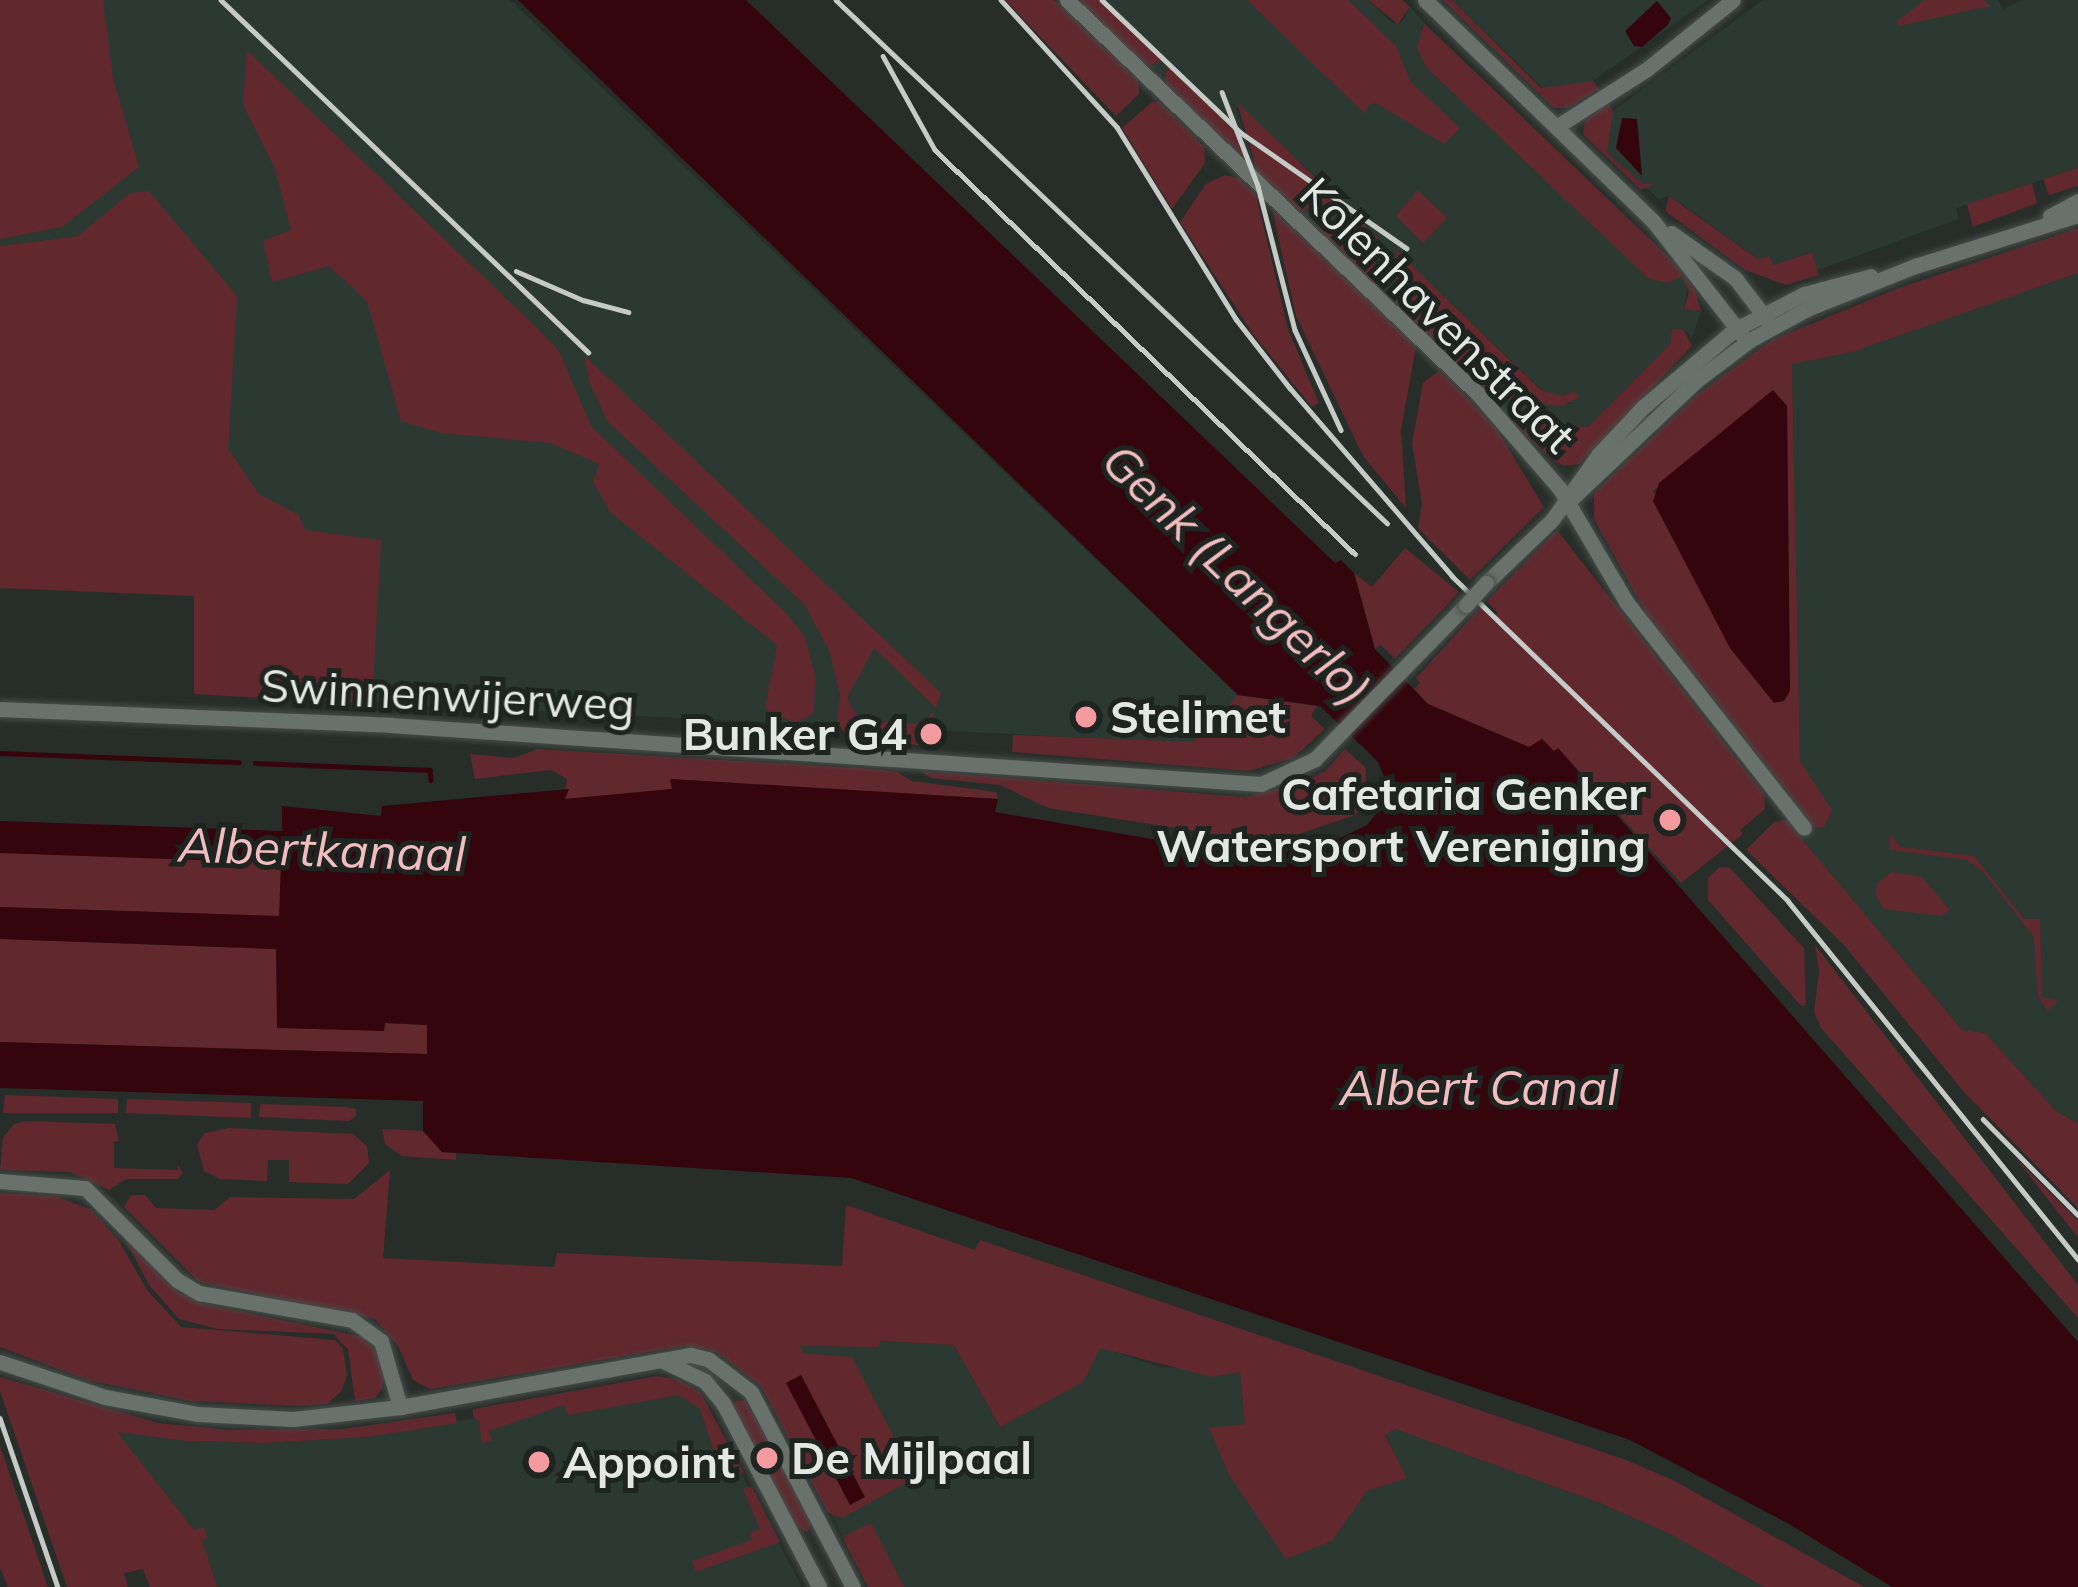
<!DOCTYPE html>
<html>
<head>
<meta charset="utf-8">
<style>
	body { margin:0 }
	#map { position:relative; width:2078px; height:1587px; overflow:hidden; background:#272e2a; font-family:Mulish,sans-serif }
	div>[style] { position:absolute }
	.built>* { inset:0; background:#2c3932 }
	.green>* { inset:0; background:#61282e }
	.water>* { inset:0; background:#34050d }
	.stream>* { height:4.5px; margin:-2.25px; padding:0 2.25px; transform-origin:2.25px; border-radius:2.25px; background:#34050d }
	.roads { filter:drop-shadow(0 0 3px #474d4a) drop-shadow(0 0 3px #474d4a) }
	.minor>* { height:15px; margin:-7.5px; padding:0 7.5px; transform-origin:7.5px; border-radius:7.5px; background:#69716c }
	.rail>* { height:4.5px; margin:-2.25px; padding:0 2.25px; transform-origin:2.25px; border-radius:2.25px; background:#c5cac7 }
	.bridges { filter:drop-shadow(0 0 3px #474d4a) drop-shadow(0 0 3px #474d4a) }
	.minor-bridge>* { height:15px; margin:-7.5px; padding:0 7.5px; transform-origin:7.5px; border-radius:7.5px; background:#69716c }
	.dots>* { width:33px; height:33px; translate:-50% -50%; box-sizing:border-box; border:6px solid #1e2420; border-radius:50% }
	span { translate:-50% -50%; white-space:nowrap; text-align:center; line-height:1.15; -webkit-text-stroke:10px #1e2420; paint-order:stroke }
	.street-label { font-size:45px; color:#e3e8e5 }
	.poi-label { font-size:45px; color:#e3e8e5; font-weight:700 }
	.left { translate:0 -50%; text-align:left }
	.right { translate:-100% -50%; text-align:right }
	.water-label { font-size:48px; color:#f3bdbf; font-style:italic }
</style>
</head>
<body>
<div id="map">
	<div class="built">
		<div style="clip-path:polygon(0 0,510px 0,1238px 695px,1193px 742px,1174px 742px,194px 694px,195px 596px,78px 236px,0 246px)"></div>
		<div style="clip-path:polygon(1099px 0,1368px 0,1392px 23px,1403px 21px,1410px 7px,1424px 23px,1421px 28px,1659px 277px,1682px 276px,1688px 284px,1684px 308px,1701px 311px,1692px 337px,1684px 330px,1588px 427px,1551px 424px,1525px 410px,1508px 417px,1493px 399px,1573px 404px,1542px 390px,1396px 251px,1395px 304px,1378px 277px,1377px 237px,1318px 233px,1296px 212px,1341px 198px,1235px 106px,1259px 177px,1167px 69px,1165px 75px,1149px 66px,1161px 59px)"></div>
		<div style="clip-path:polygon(1452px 0,1708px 0,1587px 85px,1542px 88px)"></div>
		<div style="clip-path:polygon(1763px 0,1998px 0,2003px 9px,2022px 0,2078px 0,2078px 168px,1956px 208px,1958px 219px,1818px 270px,1811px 252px,1773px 265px,1759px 259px,1670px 196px,1659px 199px,1607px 153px,1606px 132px,1613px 111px)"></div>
		<div style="clip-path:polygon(2078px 273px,2078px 1123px,2057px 1112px,1985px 1033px,1962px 1030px,1786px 820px,1800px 761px,1792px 364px)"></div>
		<div style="clip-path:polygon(880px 1341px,954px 1345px,1000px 1427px,1099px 1347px,1160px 1367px,1240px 1372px,1245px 1424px,1209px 1429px,1331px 1541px,1367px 1491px,1406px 1478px,1385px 1434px,1395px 1429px,1600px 1503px,1672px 1535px,1764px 1587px,869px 1587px,756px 1367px,799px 1346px)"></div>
		<div style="clip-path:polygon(655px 1386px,675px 1387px,704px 1404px,802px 1587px,217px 1587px,201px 1539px,115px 1431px,186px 1441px,264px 1443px,367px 1437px)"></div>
	</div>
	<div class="green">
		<div style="clip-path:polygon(0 0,103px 0,113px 79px,139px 167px,62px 227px,0 239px)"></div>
		<div style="clip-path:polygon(1005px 0,1054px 0,1138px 80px,1139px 94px,1116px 116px)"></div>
		<div style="clip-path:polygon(1076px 0,1099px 0,1162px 60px,1149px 66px,1138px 60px)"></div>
		<div style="clip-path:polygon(1247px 0,1348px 0,1396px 46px,1410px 81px,1460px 128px,1444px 144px,1376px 103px,1368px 105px,1365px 114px)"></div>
		<div style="clip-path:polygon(1368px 0,1402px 0,1410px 7px,1398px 24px)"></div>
		<div style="clip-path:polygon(1443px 0,1452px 0,1541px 88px,1593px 81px,1599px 89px,1568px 108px,1554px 108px)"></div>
		<div style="clip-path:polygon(1924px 0,1984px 0,1990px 6px,1899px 26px,1896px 22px)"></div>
		<div style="clip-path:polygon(1424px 23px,1677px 265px,1696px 292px,1701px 311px,1684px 309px,1689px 292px,1682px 276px,1668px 283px,1649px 279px,1426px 67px,1417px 47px)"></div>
		<div style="clip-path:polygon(247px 50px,538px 329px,559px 351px,591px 426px,787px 614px,805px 637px,815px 676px,814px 713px,795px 723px,765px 709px,777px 645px,611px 513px,593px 482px,599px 464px,550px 443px,440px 433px,401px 421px,367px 301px,329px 266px,272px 282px,263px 241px,291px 230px,275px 169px,243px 105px)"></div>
		<div style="clip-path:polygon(1169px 66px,1238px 135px,1248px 165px,1168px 88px,1165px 75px)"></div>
		<div style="clip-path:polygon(1152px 102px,1160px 102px,1204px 147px,1205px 163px,1172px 209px,1122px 128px)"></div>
		<div style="clip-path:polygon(1237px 102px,1315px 177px,1342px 199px,1296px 212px,1259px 177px)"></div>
		<div style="clip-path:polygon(1608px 103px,1613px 111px,1607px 153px,1643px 184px,1654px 184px,1641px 190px,1583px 134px,1585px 121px)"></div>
		<div style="clip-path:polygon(2078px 168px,2078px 186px,2049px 195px,2043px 179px)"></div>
		<div style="clip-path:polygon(1225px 175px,1238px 178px,1256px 195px,1288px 329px,1319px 403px,1312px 407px,1253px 334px,1180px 222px,1206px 184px)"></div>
		<div style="clip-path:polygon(2032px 183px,2037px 203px,1973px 227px,1967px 204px)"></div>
		<div style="clip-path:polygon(1418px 190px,1447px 218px,1423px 243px,1396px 216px)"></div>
		<div style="clip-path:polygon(149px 191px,237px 296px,228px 449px,259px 494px,299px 515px,305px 530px,381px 540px,372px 704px,194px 694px,194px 596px,0 588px,0 246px,78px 236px,130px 193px)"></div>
		<div style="clip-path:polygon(1669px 196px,1758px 259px,1770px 256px,1773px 265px,1812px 252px,1819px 275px,1786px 285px,1745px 270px,1665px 211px)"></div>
		<div style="clip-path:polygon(1272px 209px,1416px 346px,1401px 430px,1406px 508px,1363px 456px,1296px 316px)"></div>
		<div style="clip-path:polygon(1354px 216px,1377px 237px,1375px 286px,1318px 233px,1322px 224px)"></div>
		<div style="clip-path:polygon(evenodd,2078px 228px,2078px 273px,1852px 352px,1792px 364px,1800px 761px,1832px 810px,1824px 827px,1815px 827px,1645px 611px,1594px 519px,1594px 493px,1698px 394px,1772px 340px,1896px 289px,2078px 228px,1773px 390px,1787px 406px,1790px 691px,1784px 701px,1653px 491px,1773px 390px)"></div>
		<div style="clip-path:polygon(1396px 250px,1541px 390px,1562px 396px,1574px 391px,1580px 397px,1562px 406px,1493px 399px,1395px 304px)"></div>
		<div style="clip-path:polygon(1672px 329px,1684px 330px,1692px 346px,1579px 464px,1564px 466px,1552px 460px,1508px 417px,1525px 410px,1551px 424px,1588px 427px,1670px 344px)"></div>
		<div style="clip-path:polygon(584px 355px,941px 693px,936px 708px,874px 648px,847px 698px,860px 721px,923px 724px,931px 713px,942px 735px,933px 747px,846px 736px,837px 721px,840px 695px,829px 650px,805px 605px,608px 422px,590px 384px)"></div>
		<div style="clip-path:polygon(1440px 370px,1496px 428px,1544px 507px,1470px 580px,1418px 528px,1422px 504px,1412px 443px,1423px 383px)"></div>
		<div style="clip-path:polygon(1557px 530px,1764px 794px,1765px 809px,1740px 830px,1743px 834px,1681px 883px,1559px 749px,1555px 752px,1542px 739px,1530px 748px,1428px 704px,1414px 689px,1420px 683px,1416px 678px,1481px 607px,1491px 618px,1498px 613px,1487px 601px)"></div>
		<div style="clip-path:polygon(1405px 548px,1459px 592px,1395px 659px,1381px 645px,1375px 649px,1354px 573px,1372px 587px)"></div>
		<div style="clip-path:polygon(1238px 695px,1317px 706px,1311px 716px,1325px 729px,1293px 758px,1249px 771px,1012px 752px,1013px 735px,1193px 742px)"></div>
		<div style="clip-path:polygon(537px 749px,874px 769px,897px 772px,912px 781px,996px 792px,998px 799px,672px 779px,673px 789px,564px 799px,567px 779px,551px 770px,475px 779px,470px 754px,514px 758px)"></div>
		<div style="clip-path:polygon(1345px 749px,1366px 768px,1365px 801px,1355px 815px,1272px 843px,1048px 808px,1000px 785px,932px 778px,920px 771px,1244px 797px,1302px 783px,1325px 771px)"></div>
		<div style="clip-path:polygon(1786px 820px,1962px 1030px,1985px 1033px,2057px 1112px,2078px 1123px,2078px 1208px,1964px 1092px,1843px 944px,1746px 850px,1774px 822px)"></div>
		<div style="clip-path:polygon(1890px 835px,1901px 847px,1974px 856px,2024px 919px,2040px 919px,2042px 997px,2058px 1001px,2047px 1011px,2038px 996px,2034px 937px,1985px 874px,1967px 860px,1890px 850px)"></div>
		<div style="clip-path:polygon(0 853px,281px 862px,280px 916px,0 907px)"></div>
		<div style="clip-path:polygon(1720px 867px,1730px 868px,1804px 948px,1806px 1005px,1801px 1006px,1708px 900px,1708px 878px)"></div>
		<div style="clip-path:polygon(1892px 872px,1922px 877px,1950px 910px,1941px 916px,1884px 909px,1876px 896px,1877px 883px)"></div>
		<div style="clip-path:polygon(0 939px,277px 949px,384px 1031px,385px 1023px,427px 1025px,427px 1054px,0 1042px)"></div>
		<div style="clip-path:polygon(1815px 945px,2078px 1285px,2078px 1318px,1821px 1028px,1814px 1012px,1819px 972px)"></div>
		<div style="clip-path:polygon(5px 1095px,118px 1099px,118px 1113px,3px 1113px)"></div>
		<div style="clip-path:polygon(127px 1099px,251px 1103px,251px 1118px,126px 1113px)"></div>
		<div style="clip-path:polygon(260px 1104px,347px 1107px,356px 1109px,356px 1116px,349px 1121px,259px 1117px)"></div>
		<div style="clip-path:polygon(25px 1121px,115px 1124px,119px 1141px,114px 1142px,114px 1168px,177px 1170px,178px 1165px,183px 1173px,178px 1179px,126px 1179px,109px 1190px,70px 1172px,0 1170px,3px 1138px,13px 1125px)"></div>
		<div style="clip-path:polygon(229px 1128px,353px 1134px,367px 1146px,369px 1163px,348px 1184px,289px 1182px,289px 1160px,268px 1160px,267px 1181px,220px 1179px,204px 1171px,197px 1144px,205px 1133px)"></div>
		<div style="clip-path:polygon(382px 1129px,423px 1131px,442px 1152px,456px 1153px,456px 1160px,402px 1156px,385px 1144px)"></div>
		<div style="clip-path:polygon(2015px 1157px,2078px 1221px,2078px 1237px,2060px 1215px)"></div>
		<div style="clip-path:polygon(390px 1170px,383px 1258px,554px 1267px,557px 1253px,842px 1266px,846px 1205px,975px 1250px,980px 1240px,1626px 1460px,1675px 1481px,1864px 1587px,1764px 1587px,1672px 1535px,1600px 1503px,1395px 1429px,1385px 1435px,1407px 1478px,1367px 1491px,1332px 1541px,1286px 1559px,1229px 1475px,1209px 1428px,1245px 1424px,1240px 1372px,1212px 1377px,1100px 1348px,1083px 1382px,1000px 1427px,954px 1345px,881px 1341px,878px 1347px,800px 1346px,803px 1353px,852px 1357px,915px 1478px,842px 1518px,828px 1513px,761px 1386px,717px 1352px,684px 1346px,430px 1389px,413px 1380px,398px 1346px,375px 1319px,199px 1282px,124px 1207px,131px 1195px,145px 1195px,156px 1208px,214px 1210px,230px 1197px,354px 1199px)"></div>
		<div style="clip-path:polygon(0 1193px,55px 1196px,92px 1210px,119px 1241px,147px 1290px,181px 1327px,335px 1340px,343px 1349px,347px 1376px,341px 1392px,327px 1404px,297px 1406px,191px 1401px,87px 1380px,0 1347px)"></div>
		<div style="clip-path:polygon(124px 1238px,179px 1293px,199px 1303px,363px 1337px,380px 1356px,385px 1373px,382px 1389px,375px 1398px,355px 1401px,348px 1349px,333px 1334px,218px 1329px,179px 1319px,150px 1286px)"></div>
		<div style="clip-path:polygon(657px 1376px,679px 1380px,700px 1392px,744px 1473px,730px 1475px,719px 1467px,700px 1409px,679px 1395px,568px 1415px,564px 1405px,489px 1431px,492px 1441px,482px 1443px,479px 1421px,473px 1417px,473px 1409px)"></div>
		<div style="clip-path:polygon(0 1377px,158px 1423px,229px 1430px,343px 1429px,455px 1413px,457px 1423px,367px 1437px,264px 1443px,186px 1441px,117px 1432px,194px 1530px,204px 1527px,208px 1538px,202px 1540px,217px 1587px,150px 1587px,143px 1569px,124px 1573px,128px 1587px,67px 1587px,0 1391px)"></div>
		<div style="clip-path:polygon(745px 1400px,812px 1521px,807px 1532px,789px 1523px,733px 1409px,736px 1401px)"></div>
		<div style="clip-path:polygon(0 1446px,48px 1587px,8px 1587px,0 1568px)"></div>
		<div style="clip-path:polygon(752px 1487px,780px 1542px,696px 1572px,692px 1561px,751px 1540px,750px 1533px,760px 1529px,743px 1489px)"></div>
		<div style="clip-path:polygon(871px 1523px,904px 1587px,868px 1587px,844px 1541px,846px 1535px)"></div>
	</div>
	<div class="water">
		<div style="clip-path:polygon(518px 0,746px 0,1335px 563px,1341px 560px,1354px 573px,1375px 649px,1428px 704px,1529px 747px,1542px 739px,1554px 751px,1558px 748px,2078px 1342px,2078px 1587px,1892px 1587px,1789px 1524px,1630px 1440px,851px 1178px,442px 1152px,423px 1131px,423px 1101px,0 1088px,0 1042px,427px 1054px,427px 1025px,385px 1023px,384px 1031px,277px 1028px,276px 949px,0 939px,0 907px,279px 916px,281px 863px,0 853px,0 821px,282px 831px,282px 806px,381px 816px,382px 806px,569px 789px,565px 799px,672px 789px,670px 779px,998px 799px,995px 812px,1227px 852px,1277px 854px,1342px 837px,1367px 825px,1380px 809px,1385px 779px,1378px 762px,1366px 750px,1320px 706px,1238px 695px)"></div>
		<div style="clip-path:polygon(1657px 1px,1671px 18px,1668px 25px,1642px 47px,1634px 46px,1625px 31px)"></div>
		<div style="clip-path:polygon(1622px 118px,1637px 119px,1642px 176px,1616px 148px)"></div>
		<div style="clip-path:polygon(1773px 390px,1787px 406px,1790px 691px,1784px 701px,1774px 703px,1730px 648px,1653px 501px,1659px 483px)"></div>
		<div style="clip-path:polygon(801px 1375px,865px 1497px,850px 1505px,786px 1383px)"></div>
	</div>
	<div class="stream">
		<div style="left:0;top:753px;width:239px;rotate:2.2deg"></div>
		<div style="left:255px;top:763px;width:175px;rotate:2.3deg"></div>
		<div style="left:430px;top:770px;width:10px;rotate:84deg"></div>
	</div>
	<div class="roads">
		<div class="minor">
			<div style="left:1067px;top:0;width:569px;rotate:43.79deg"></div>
			<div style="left:1478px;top:394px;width:125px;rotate:49.2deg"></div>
			<div style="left:1560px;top:489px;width:132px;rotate:59.6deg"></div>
			<div style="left:1627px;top:603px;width:286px;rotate:51.8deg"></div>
			<div style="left:1425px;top:0;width:318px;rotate:44.1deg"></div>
			<div style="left:1653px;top:221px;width:145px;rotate:52deg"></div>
			<div style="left:1556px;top:127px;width:108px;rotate:-32.5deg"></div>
			<div style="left:1647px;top:69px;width:110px;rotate:-38.7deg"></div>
			<div style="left:2050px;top:216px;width:32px;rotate:-28deg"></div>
			<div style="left:1671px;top:233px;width:78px;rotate:35.1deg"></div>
			<div style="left:1735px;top:278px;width:53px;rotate:52.7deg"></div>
			<div style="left:1569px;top:501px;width:176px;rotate:-43.4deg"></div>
			<div style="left:1697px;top:380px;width:66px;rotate:-37deg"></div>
			<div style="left:1750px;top:340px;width:67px;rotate:-28.5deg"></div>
			<div style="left:1809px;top:308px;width:114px;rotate:-21.6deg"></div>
			<div style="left:1915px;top:266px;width:171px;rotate:-17.4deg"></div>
			<div style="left:1486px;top:583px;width:91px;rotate:-43.7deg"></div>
			<div style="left:1552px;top:520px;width:80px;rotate:-54.7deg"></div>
			<div style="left:1598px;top:455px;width:66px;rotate:-46.8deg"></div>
			<div style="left:1643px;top:407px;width:119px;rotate:-40.2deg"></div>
			<div style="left:1734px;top:330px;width:79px;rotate:-27.2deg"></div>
			<div style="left:1804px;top:294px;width:69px;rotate:-15deg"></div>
			<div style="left:0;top:709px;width:390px;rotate:2.3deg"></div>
			<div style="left:390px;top:725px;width:873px;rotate:3.88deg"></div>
			<div style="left:1261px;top:784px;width:60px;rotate:-24.8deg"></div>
			<div style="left:1315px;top:759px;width:216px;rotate:-45.6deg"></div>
			<div style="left:0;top:1181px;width:85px;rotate:4.7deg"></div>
			<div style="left:85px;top:1188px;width:130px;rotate:45deg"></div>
			<div style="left:177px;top:1280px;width:26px;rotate:31deg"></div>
			<div style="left:199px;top:1293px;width:155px;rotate:10deg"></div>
			<div style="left:352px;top:1320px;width:36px;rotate:36deg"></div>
			<div style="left:381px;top:1341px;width:69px;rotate:73.9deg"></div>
			<div style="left:0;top:1362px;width:111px;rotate:18.4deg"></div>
			<div style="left:105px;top:1397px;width:95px;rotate:10.4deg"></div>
			<div style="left:198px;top:1414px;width:95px;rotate:3deg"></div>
			<div style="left:293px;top:1419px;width:108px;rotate:-6.4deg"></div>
			<div style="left:400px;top:1407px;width:295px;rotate:-10.2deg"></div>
			<div style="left:690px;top:1355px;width:18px;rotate:13deg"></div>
			<div style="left:708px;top:1359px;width:54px;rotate:37.5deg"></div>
			<div style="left:751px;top:1392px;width:220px;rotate:62.4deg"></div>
			<div style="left:665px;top:1362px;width:44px;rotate:25.4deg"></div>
			<div style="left:705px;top:1381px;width:28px;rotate:51deg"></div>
			<div style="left:723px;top:1403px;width:208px;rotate:62.4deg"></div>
		</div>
	</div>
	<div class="rail">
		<div style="left:221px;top:0;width:509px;rotate:43.8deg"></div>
		<div style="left:836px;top:0;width:760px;rotate:43.51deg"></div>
		<div style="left:1001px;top:0;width:172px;rotate:47.6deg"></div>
		<div style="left:1117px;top:127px;width:226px;rotate:58.2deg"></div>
		<div style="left:1236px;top:319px;width:88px;rotate:52deg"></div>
		<div style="left:1290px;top:388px;width:248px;rotate:49.2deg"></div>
		<div style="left:1452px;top:576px;width:467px;rotate:44deg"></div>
		<div style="left:1788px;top:901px;width:461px;rotate:51deg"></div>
		<div style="left:1102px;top:0;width:191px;rotate:43.7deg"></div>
		<div style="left:1240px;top:132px;width:203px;rotate:34.9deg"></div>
		<div style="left:883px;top:56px;width:107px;rotate:61deg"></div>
		<div style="left:935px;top:150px;width:583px;rotate:43.89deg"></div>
		<div style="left:1222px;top:92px;width:101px;rotate:69deg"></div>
		<div style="left:1258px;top:186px;width:149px;rotate:75.6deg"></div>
		<div style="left:1295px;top:330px;width:110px;rotate:65.3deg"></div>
		<div style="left:516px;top:271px;width:73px;rotate:23.4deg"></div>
		<div style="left:583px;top:300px;width:47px;rotate:14.9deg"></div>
		<div style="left:1983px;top:1119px;width:135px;rotate:45.3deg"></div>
		<div style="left:0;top:1418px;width:179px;rotate:71.1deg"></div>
	</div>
	<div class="bridges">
		<div class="minor-bridge">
			<div style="left:1466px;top:605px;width:30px;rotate:-48deg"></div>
		</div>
	</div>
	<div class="dots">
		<div style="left:1086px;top:717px;background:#f49b9f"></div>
		<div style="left:931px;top:734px;background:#f49b9f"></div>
		<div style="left:1670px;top:820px;background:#f49b9f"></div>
		<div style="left:767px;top:1458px;background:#f49b9f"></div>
		<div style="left:539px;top:1462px;background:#f49b9f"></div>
	</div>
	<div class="street-label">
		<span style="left:1438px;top:315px;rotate:45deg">Kolenhavenstraat</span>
		<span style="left:448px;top:695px;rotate:3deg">Swinnenwijerweg</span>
	</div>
	<div class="poi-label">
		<span class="left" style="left:1110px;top:717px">Stelimet</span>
		<span class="right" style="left:907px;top:734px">Bunker G4</span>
		<span class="right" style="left:1646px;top:820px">Cafetaria Genker<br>Watersport Vereniging</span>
		<span class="left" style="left:791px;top:1458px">De Mijlpaal</span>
		<span class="left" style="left:563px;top:1462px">Appoint</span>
	</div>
	<div class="water-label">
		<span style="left:1237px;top:574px;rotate:44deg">Genk (Langerlo)</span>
		<span style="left:322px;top:849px;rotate:2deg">Albertkanaal</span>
		<span style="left:1479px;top:1088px">Albert Canal</span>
	</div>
</div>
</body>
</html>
